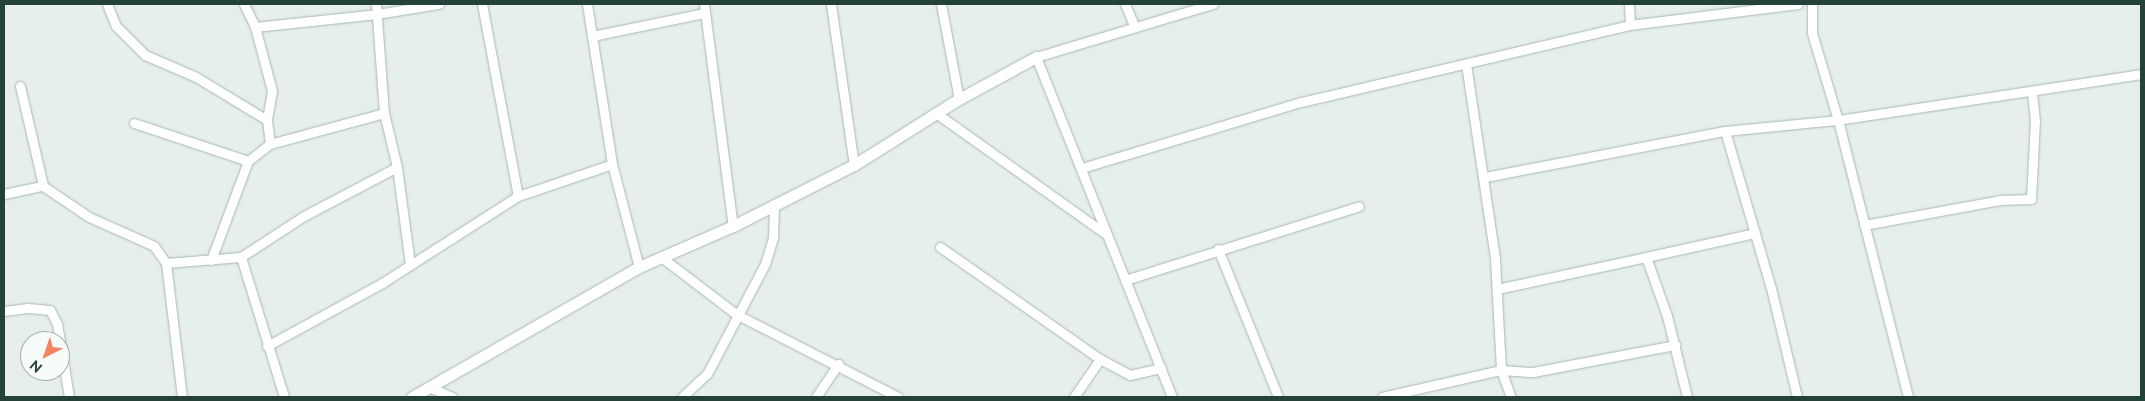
<!DOCTYPE html>
<html>
<head>
<meta charset="utf-8">
<style>
	body { margin:0 }
	#map { position:relative; width:2145px; height:401px; overflow:hidden; background:#e6efeb; font-family:Raleway,sans-serif }
	div>[style] { position:absolute }
	.roads { filter:drop-shadow(0 0 1px #a8b8b2) drop-shadow(0 0 1px #a8b8b2) }
	.minor>* { height:9px; margin:-4.5px; padding:0 4.5px; transform-origin:4.5px; border-radius:4.5px; background:#fff }
	.tertiary>* { height:11px; margin:-5.5px; padding:0 5.5px; transform-origin:5.5px; border-radius:5.5px; background:#fff }
	span { translate:-50% -50%; white-space:nowrap; text-align:center; line-height:1.15; -webkit-text-stroke:4.5px #f7fbf9; paint-order:stroke }
	.frame { position:absolute; inset:0; border:5px solid #24423a; pointer-events:none }
	.north { position:absolute; left:20px; top:331px; width:50px; height:50px; box-sizing:border-box; background:#f7fbf9; border:1px solid #a3b1ad; border-radius:50%; rotate:221deg; font-size:14px; font-weight:700; line-height:20px; text-align:center; color:#24423a }
	.north::after { content:''; display:block; margin:auto; width:18px; height:22px; background:#f4845f; clip-path:polygon(50% 0,100% 100%,50% 72%,0 100%) }
</style>
</head>
<body>
<div id="map">
	<div class="roads">
		<div class="minor">
			<div style="left:107px;top:4px;width:24px;rotate:68deg"></div>
			<div style="left:116px;top:26px;width:41px;rotate:45deg"></div>
			<div style="left:145px;top:55px;width:56px;rotate:23.3deg"></div>
			<div style="left:196px;top:77px;width:83px;rotate:31.2deg"></div>
			<div style="left:244px;top:4px;width:25px;rotate:64deg"></div>
			<div style="left:255px;top:27px;width:66px;rotate:75.1deg"></div>
			<div style="left:272px;top:91px;width:29px;rotate:100deg"></div>
			<div style="left:267px;top:120px;width:24px;rotate:83deg"></div>
			<div style="left:376px;top:4px;width:109px;rotate:85.8deg"></div>
			<div style="left:384px;top:113px;width:56px;rotate:76.5deg"></div>
			<div style="left:397px;top:167px;width:98px;rotate:82.4deg"></div>
			<div style="left:482px;top:4px;width:195px;rotate:79.4deg"></div>
			<div style="left:587px;top:4px;width:162px;rotate:81.1deg"></div>
			<div style="left:612px;top:164px;width:106px;rotate:75.3deg"></div>
			<div style="left:704px;top:4px;width:224px;rotate:82.6deg"></div>
			<div style="left:831px;top:4px;width:163px;rotate:81.9deg"></div>
			<div style="left:941px;top:4px;width:97px;rotate:79.3deg"></div>
			<div style="left:1125px;top:4px;width:25px;rotate:67deg"></div>
			<div style="left:1629px;top:4px;width:21px;rotate:87deg"></div>
			<div style="left:1812px;top:4px;width:29px;rotate:90deg"></div>
			<div style="left:1812px;top:33px;width:91px;rotate:73.4deg"></div>
			<div style="left:1838px;top:120px;width:286px;rotate:75.8deg"></div>
			<div style="left:255px;top:27px;width:123px;rotate:-6.1deg"></div>
			<div style="left:377px;top:14px;width:63px;rotate:-9.2deg"></div>
			<div style="left:592px;top:36px;width:114px;rotate:-11.6deg"></div>
			<div style="left:1466px;top:64px;width:197px;rotate:81.5deg"></div>
			<div style="left:1495px;top:259px;width:111px;rotate:86.9deg"></div>
			<div style="left:1501px;top:370px;width:29px;rotate:70deg"></div>
			<div style="left:20px;top:86px;width:103px;rotate:77deg"></div>
			<div style="left:936px;top:113px;width:210px;rotate:35.5deg"></div>
			<div style="left:134px;top:123px;width:120px;rotate:18.4deg"></div>
			<div style="left:1725px;top:131px;width:168px;rotate:73.7deg"></div>
			<div style="left:1772px;top:292px;width:108px;rotate:76.6deg"></div>
			<div style="left:1082px;top:168px;width:229px;rotate:-16.8deg"></div>
			<div style="left:1301px;top:102px;width:338px;rotate:-13.2deg"></div>
			<div style="left:1630px;top:25px;width:169px;rotate:-7.1deg"></div>
			<div style="left:1485px;top:177px;width:244px;rotate:-10.9deg"></div>
			<div style="left:1725px;top:131px;width:114px;rotate:-5.6deg"></div>
			<div style="left:1838px;top:120px;width:306px;rotate:-8.6deg"></div>
			<div style="left:4px;top:194px;width:40px;rotate:-12deg"></div>
			<div style="left:43px;top:186px;width:55px;rotate:34deg"></div>
			<div style="left:89px;top:217px;width:71px;rotate:24deg"></div>
			<div style="left:154px;top:246px;width:21px;rotate:55deg"></div>
			<div style="left:166px;top:263px;width:75px;rotate:-4.6deg"></div>
			<div style="left:241px;top:257px;width:75px;rotate:-33.1deg"></div>
			<div style="left:304px;top:216px;width:105px;rotate:-27.8deg"></div>
			<div style="left:1864px;top:225px;width:138px;rotate:-10.4deg"></div>
			<div style="left:2000px;top:200px;width:31px;rotate:-2deg"></div>
			<div style="left:2031px;top:199px;width:78px;rotate:-87.1deg"></div>
			<div style="left:2035px;top:121px;width:30px;rotate:-96deg"></div>
			<div style="left:940px;top:247px;width:195px;rotate:35deg"></div>
			<div style="left:1100px;top:359px;width:34px;rotate:28deg"></div>
			<div style="left:1130px;top:375px;width:32px;rotate:-13deg"></div>
			<div style="left:1218px;top:249px;width:160px;rotate:67.9deg"></div>
			<div style="left:241px;top:257px;width:146px;rotate:72.9deg"></div>
			<div style="left:661px;top:257px;width:94px;rotate:37.2deg"></div>
			<div style="left:736px;top:314px;width:182px;rotate:27.1deg"></div>
			<div style="left:1646px;top:257px;width:112px;rotate:-12.4deg"></div>
			<div style="left:211px;top:260px;width:106px;rotate:-69.5deg"></div>
			<div style="left:248px;top:161px;width:28px;rotate:-38deg"></div>
			<div style="left:270px;top:144px;width:118px;rotate:-15.2deg"></div>
			<div style="left:166px;top:263px;width:135px;rotate:83.2deg"></div>
			<div style="left:1125px;top:280px;width:245px;rotate:-17.5deg"></div>
			<div style="left:1497px;top:289px;width:152px;rotate:-12.1deg"></div>
			<div style="left:1646px;top:257px;width:63px;rotate:70.4deg"></div>
			<div style="left:1667px;top:316px;width:83px;rotate:76.1deg"></div>
			<div style="left:4px;top:311px;width:24px;rotate:-7deg"></div>
			<div style="left:28px;top:308px;width:22px;rotate:5deg"></div>
			<div style="left:50px;top:310px;width:16px;rotate:63deg"></div>
			<div style="left:57px;top:324px;width:17px;rotate:80deg"></div>
			<div style="left:60px;top:341px;width:57px;rotate:80.9deg"></div>
			<div style="left:267px;top:346px;width:131px;rotate:-28.7deg"></div>
			<div style="left:382px;top:283px;width:161px;rotate:-32.6deg"></div>
			<div style="left:518px;top:196px;width:99px;rotate:-18.8deg"></div>
			<div style="left:429px;top:387px;width:25px;rotate:23deg"></div>
			<div style="left:682px;top:397px;width:34px;rotate:-43deg"></div>
			<div style="left:707px;top:374px;width:124px;rotate:-62.2deg"></div>
			<div style="left:765px;top:264px;width:28px;rotate:-73deg"></div>
			<div style="left:773px;top:237px;width:33px;rotate:-88deg"></div>
			<div style="left:816px;top:397px;width:40px;rotate:-56deg"></div>
			<div style="left:1074px;top:397px;width:46px;rotate:-55.6deg"></div>
			<div style="left:1172px;top:397px;width:366px;rotate:-111.8deg"></div>
			<div style="left:1036px;top:57px;width:185px;rotate:-16.7deg"></div>
			<div style="left:1382px;top:397px;width:122px;rotate:-12.8deg"></div>
			<div style="left:1501px;top:370px;width:32px;rotate:4deg"></div>
			<div style="left:1533px;top:372px;width:145px;rotate:-10.8deg"></div>
		</div>
		<div class="tertiary">
			<div style="left:412px;top:397px;width:262px;rotate:-29.8deg"></div>
			<div style="left:639px;top:267px;width:103px;rotate:-23.6deg"></div>
			<div style="left:733px;top:226px;width:136px;rotate:-26.8deg"></div>
			<div style="left:854px;top:165px;width:124px;rotate:-32.2deg"></div>
			<div style="left:959px;top:99px;width:88px;rotate:-28.6deg"></div>
		</div>
	</div>
	<div class="frame"></div>
	<div class="north">N</div>
</div>
</body>
</html>
